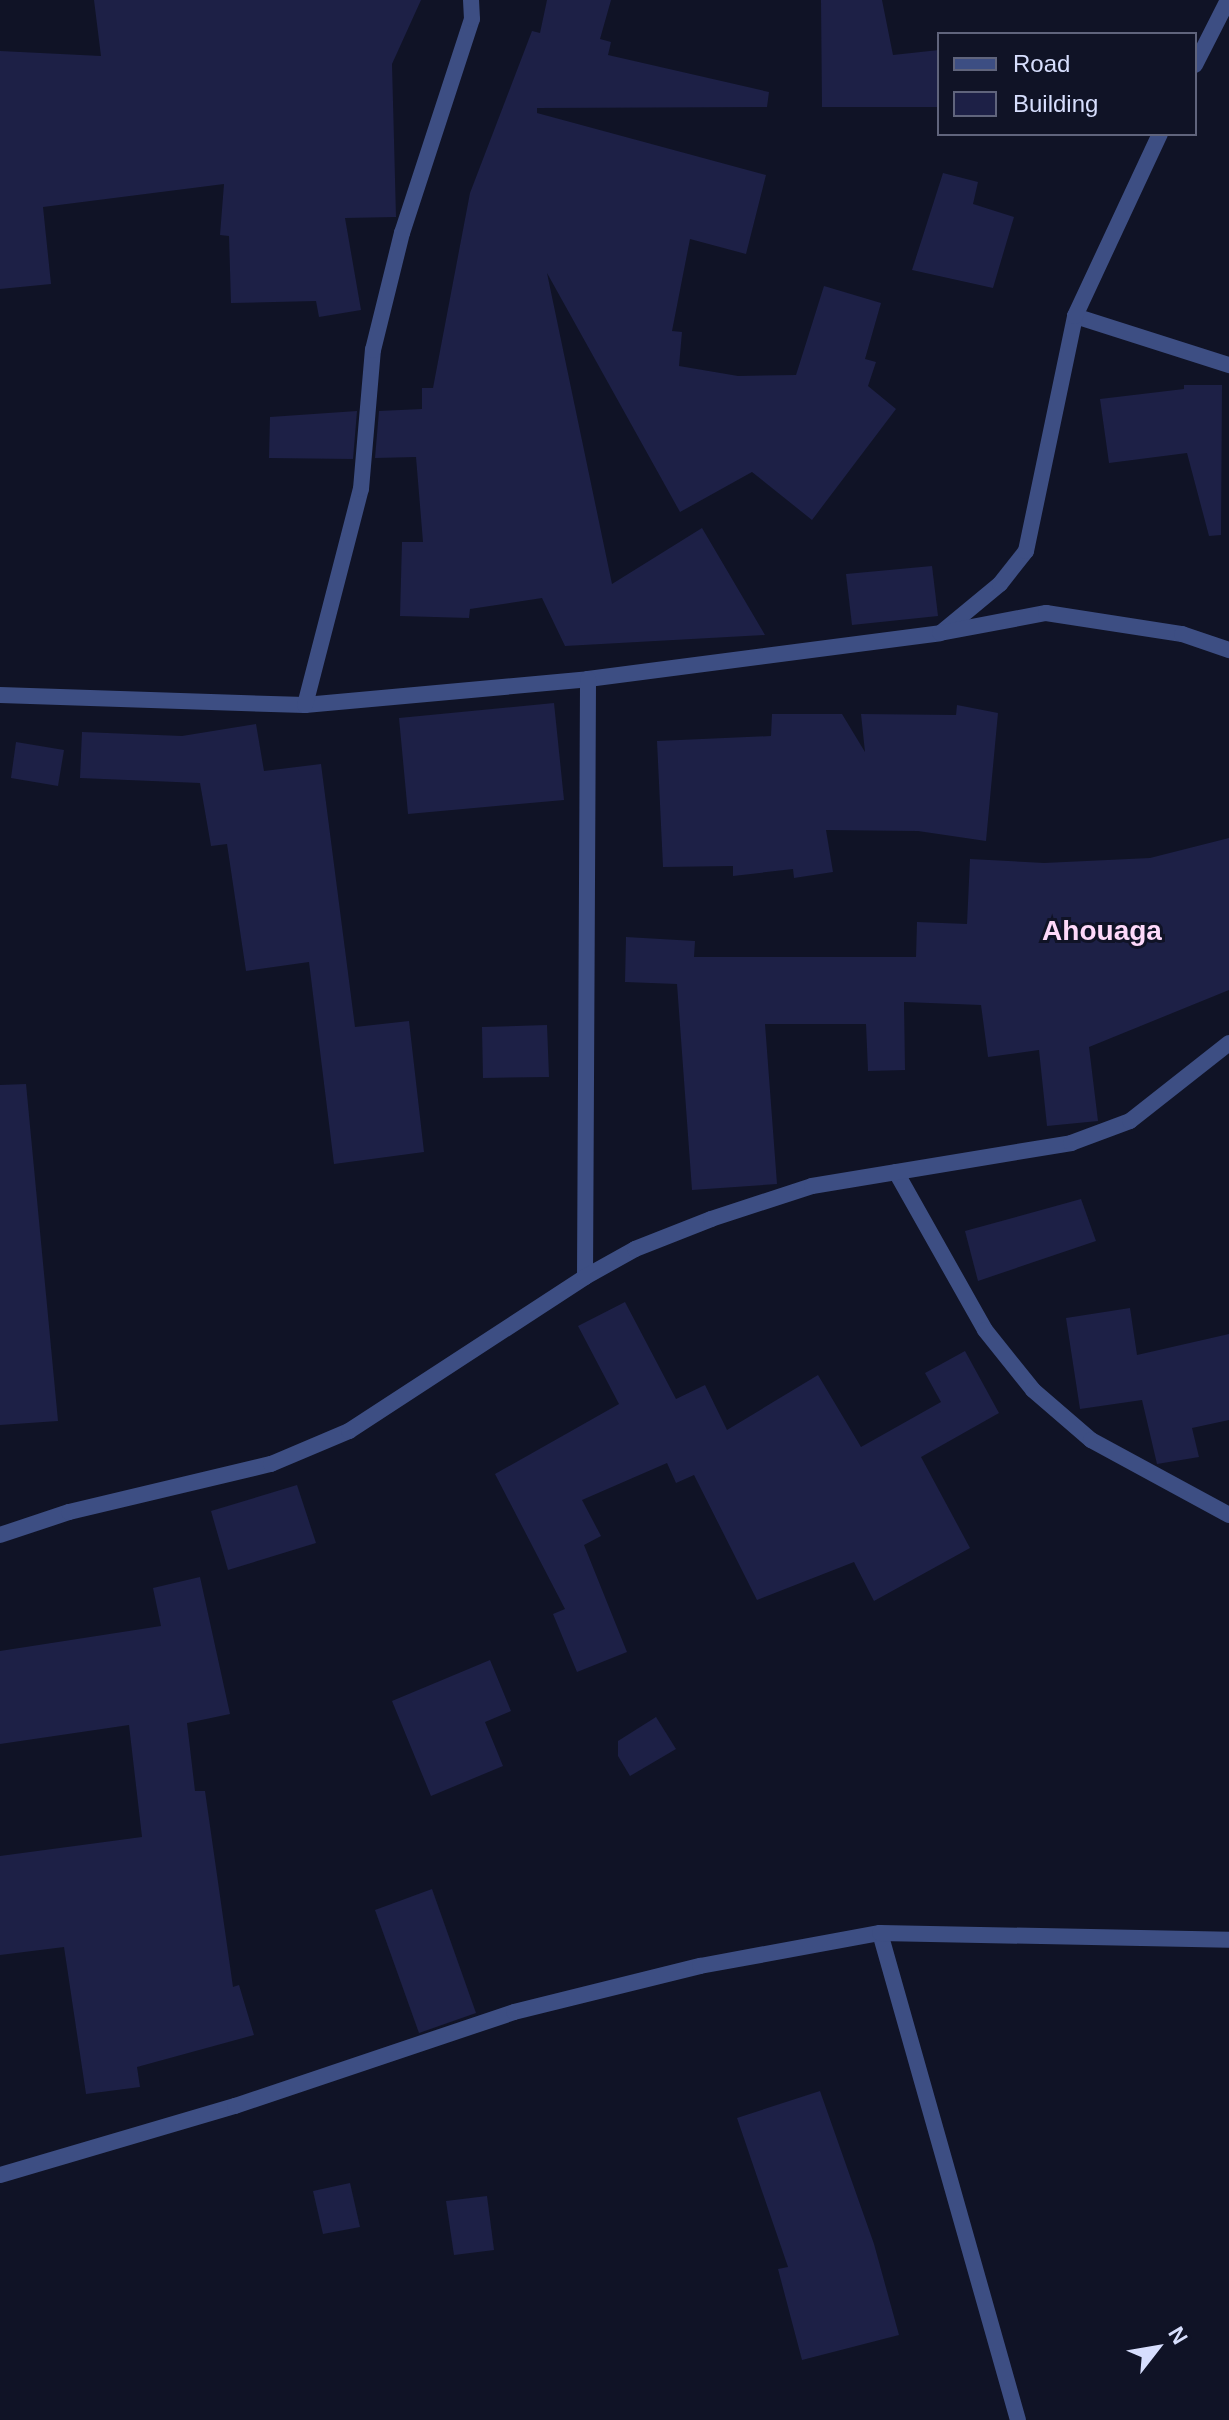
<!DOCTYPE html>
<html>
<head>
<meta charset="utf-8">
<style>
	body { margin:0 }
	#map { position:relative; width:1229px; height:2420px; overflow:hidden; background:#101326; font-family:Arial,sans-serif }
	div>[style] { position:absolute }
	.building>* { inset:0; background:#1d2046 }
	.minor>* { height:16px; margin:-8px; padding:0 8px; transform-origin:8px; border-radius:8px; background:#3d4e83 }
	span { translate:-50% -50%; white-space:nowrap; text-align:center; line-height:1.15; -webkit-text-stroke:6px #101326; paint-order:stroke }
	.quarter-label { font-size:28px; color:#fed9fa; font-weight:700 }
	.legend { position:absolute; left:937px; top:32px; width:260px; height:104px; box-sizing:border-box; background:#101326; border:2px solid #60647c; margin:0; padding:10px 14px; list-style:none; font-size:24px; color:#d7defd }
	.legend li { display:flex; align-items:center; gap:16px; height:40px }
	.legend b { width:40px; border:2px solid #60647c }
	.north { position:absolute; left:1117px; top:2308px; width:80px; height:80px; -webkit-text-stroke:6px #101326; paint-order:stroke; rotate:59deg; font-size:22px; font-weight:700; line-height:32px; text-align:center; color:#d7defd }
	.north::after { content:''; display:block; margin:auto; width:28px; height:36px; background:#d7defd; clip-path:polygon(50% 0,100% 100%,50% 72%,0 100%) }
</style>
</head>
<body>
<div id="map">
	<div class="building">
		<div style="clip-path:polygon(94px 0,421px 0,392px 64px,396px 217px,345px 218px,361px 310px,319px 317px,316px 301px,231px 303px,229px 236px,220px 235px,224px 184px,43px 207px,51px 284px,0 289px,0 51px,101px 56px)"></div>
		<div style="clip-path:polygon(547px 0,611px 0,600px 39px,611px 42px,608px 55px,769px 92px,767px 107px,537px 108px,537px 113px,766px 175px,746px 254px,690px 239px,672px 331px,682px 332px,679px 366px,738px 376px,796px 375px,824px 286px,881px 303px,865px 359px,876px 362px,868px 386px,896px 409px,812px 520px,752px 472px,680px 512px,547px 273px,612px 584px,702px 528px,765px 635px,565px 646px,542px 598px,470px 609px,469px 618px,400px 616px,402px 542px,423px 542px,416px 457px,375px 458px,379px 411px,422px 409px,422px 388px,433px 388px,470px 193px,532px 31px,540px 33px)"></div>
		<div style="clip-path:polygon(821px 0,882px 0,893px 55px,939px 50px,939px 107px,822px 107px)"></div>
		<div style="clip-path:polygon(943px 173px,978px 182px,973px 204px,1014px 217px,993px 288px,912px 270px)"></div>
		<div style="clip-path:polygon(1184px 385px,1222px 385px,1221px 535px,1209px 536px,1187px 453px,1109px 463px,1100px 399px,1184px 389px)"></div>
		<div style="clip-path:polygon(357px 411px,353px 459px,269px 458px,270px 417px)"></div>
		<div style="clip-path:polygon(932px 566px,938px 616px,852px 625px,846px 574px)"></div>
		<div style="clip-path:polygon(554px 703px,564px 800px,408px 814px,399px 718px)"></div>
		<div style="clip-path:polygon(957px 705px,998px 713px,986px 841px,918px 831px,826px 830px,833px 872px,794px 878px,793px 869px,733px 876px,733px 866px,663px 867px,657px 741px,771px 736px,772px 714px,842px 714px,865px 752px,861px 714px,956px 715px)"></div>
		<div style="clip-path:polygon(256px 724px,264px 771px,321px 764px,355px 1027px,409px 1021px,424px 1152px,334px 1164px,309px 962px,246px 971px,227px 844px,211px 846px,200px 783px,80px 778px,82px 732px,182px 736px)"></div>
		<div style="clip-path:polygon(16px 742px,64px 750px,58px 786px,11px 778px)"></div>
		<div style="clip-path:polygon(1229px 838px,1229px 990px,1089px 1047px,1098px 1121px,1047px 1126px,1039px 1050px,988px 1057px,981px 1005px,904px 1002px,905px 1070px,868px 1071px,866px 1024px,765px 1024px,777px 1184px,692px 1190px,677px 984px,625px 982px,626px 937px,695px 941px,694px 957px,916px 957px,917px 922px,967px 924px,970px 859px,1044px 863px,1150px 858px)"></div>
		<div style="clip-path:polygon(547px 1025px,549px 1077px,483px 1078px,482px 1027px)"></div>
		<div style="clip-path:polygon(26px 1084px,58px 1421px,0 1425px,0 1085px)"></div>
		<div style="clip-path:polygon(1081px 1199px,1096px 1241px,978px 1281px,965px 1231px)"></div>
		<div style="clip-path:polygon(625px 1302px,676px 1399px,705px 1385px,727px 1430px,818px 1375px,861px 1447px,941px 1402px,925px 1373px,965px 1351px,999px 1413px,921px 1457px,970px 1548px,874px 1601px,854px 1562px,757px 1600px,694px 1475px,676px 1483px,667px 1463px,582px 1500px,601px 1536px,584px 1545px,627px 1652px,577px 1672px,553px 1614px,565px 1609px,495px 1474px,619px 1404px,578px 1326px)"></div>
		<div style="clip-path:polygon(1130px 1308px,1137px 1355px,1229px 1334px,1229px 1420px,1192px 1428px,1199px 1457px,1157px 1464px,1142px 1400px,1080px 1409px,1066px 1318px)"></div>
		<div style="clip-path:polygon(297px 1485px,316px 1543px,228px 1570px,211px 1511px)"></div>
		<div style="clip-path:polygon(200px 1577px,230px 1714px,187px 1723px,195px 1791px,205px 1791px,233px 1987px,239px 1985px,254px 2035px,137px 2067px,140px 2087px,86px 2094px,64px 1947px,0 1955px,0 1856px,142px 1837px,129px 1725px,0 1744px,0 1651px,161px 1626px,153px 1588px)"></div>
		<div style="clip-path:polygon(490px 1660px,511px 1711px,485px 1722px,503px 1766px,431px 1796px,392px 1701px)"></div>
		<div style="clip-path:polygon(656px 1717px,676px 1749px,630px 1776px,618px 1756px,618px 1741px)"></div>
		<div style="clip-path:polygon(432px 1889px,476px 2013px,419px 2033px,375px 1910px)"></div>
		<div style="clip-path:polygon(820px 2091px,874px 2244px,899px 2335px,802px 2360px,778px 2269px,788px 2267px,737px 2118px)"></div>
		<div style="clip-path:polygon(350px 2183px,360px 2227px,323px 2234px,313px 2191px)"></div>
		<div style="clip-path:polygon(487px 2196px,494px 2250px,454px 2255px,446px 2201px)"></div>
	</div>
	<div class="minor">
		<div style="left:1195px;top:65px;width:73px;rotate:-63.1deg"></div>
		<div style="left:1075px;top:316px;width:162px;rotate:17.7deg"></div>
		<div style="left:942px;top:632px;width:75px;rotate:-39.6deg"></div>
		<div style="left:1000px;top:584px;width:42px;rotate:-51.8deg"></div>
		<div style="left:1026px;top:551px;width:240px;rotate:-78.2deg"></div>
		<div style="left:1075px;top:316px;width:201px;rotate:-65deg"></div>
		<div style="left:0;top:695px;width:305px;rotate:1.9deg"></div>
		<div style="left:305px;top:705px;width:284px;rotate:-5.2deg"></div>
		<div style="left:588px;top:679px;width:355px;rotate:-7.4deg"></div>
		<div style="left:940px;top:633px;width:108px;rotate:-10.7deg"></div>
		<div style="left:1046px;top:613px;width:138px;rotate:8.8deg"></div>
		<div style="left:1182px;top:634px;width:50px;rotate:18.8deg"></div>
		<div style="left:305px;top:705px;width:223px;rotate:-75.5deg"></div>
		<div style="left:361px;top:489px;width:140px;rotate:-85.1deg"></div>
		<div style="left:373px;top:350px;width:121px;rotate:-76.1deg"></div>
		<div style="left:402px;top:233px;width:225px;rotate:-71.9deg"></div>
		<div style="left:472px;top:19px;width:19px;rotate:-93deg"></div>
		<div style="left:896px;top:1172px;width:181px;rotate:60.6deg"></div>
		<div style="left:985px;top:1330px;width:77px;rotate:51.3deg"></div>
		<div style="left:1033px;top:1390px;width:77px;rotate:40.8deg"></div>
		<div style="left:1091px;top:1440px;width:157px;rotate:28.5deg"></div>
		<div style="left:585px;top:1277px;width:598px;rotate:-89.71deg"></div>
		<div style="left:0;top:1535px;width:73px;rotate:-18.4deg"></div>
		<div style="left:69px;top:1512px;width:208px;rotate:-13.4deg"></div>
		<div style="left:271px;top:1464px;width:85px;rotate:-22.9deg"></div>
		<div style="left:349px;top:1431px;width:282px;rotate:-33.1deg"></div>
		<div style="left:585px;top:1277px;width:57px;rotate:-29.2deg"></div>
		<div style="left:635px;top:1249px;width:82px;rotate:-21.5deg"></div>
		<div style="left:711px;top:1219px;width:106px;rotate:-18.1deg"></div>
		<div style="left:812px;top:1186px;width:263px;rotate:-9.4deg"></div>
		<div style="left:1071px;top:1143px;width:63px;rotate:-20.4deg"></div>
		<div style="left:1130px;top:1121px;width:126px;rotate:-38.2deg"></div>
		<div style="left:880px;top:1933px;width:506px;rotate:74.18deg"></div>
		<div style="left:0;top:2175px;width:245px;rotate:-16.4deg"></div>
		<div style="left:235px;top:2106px;width:294px;rotate:-18.6deg"></div>
		<div style="left:514px;top:2012px;width:192px;rotate:-13.9deg"></div>
		<div style="left:700px;top:1966px;width:183px;rotate:-10.4deg"></div>
		<div style="left:880px;top:1933px;width:349px;rotate:1.1deg"></div>
	</div>
	<div class="quarter-label">
		<span style="left:1102px;top:931px">Ahouaga</span>
	</div>
	<ul class="legend">
	<li><b style="height:10px;background:#3d4e83"></b>Road</li>
	<li><b style="height:22px;background:#1d2046"></b>Building</li>
	</ul>
	<div class="north">N</div>
</div>
</body>
</html>
